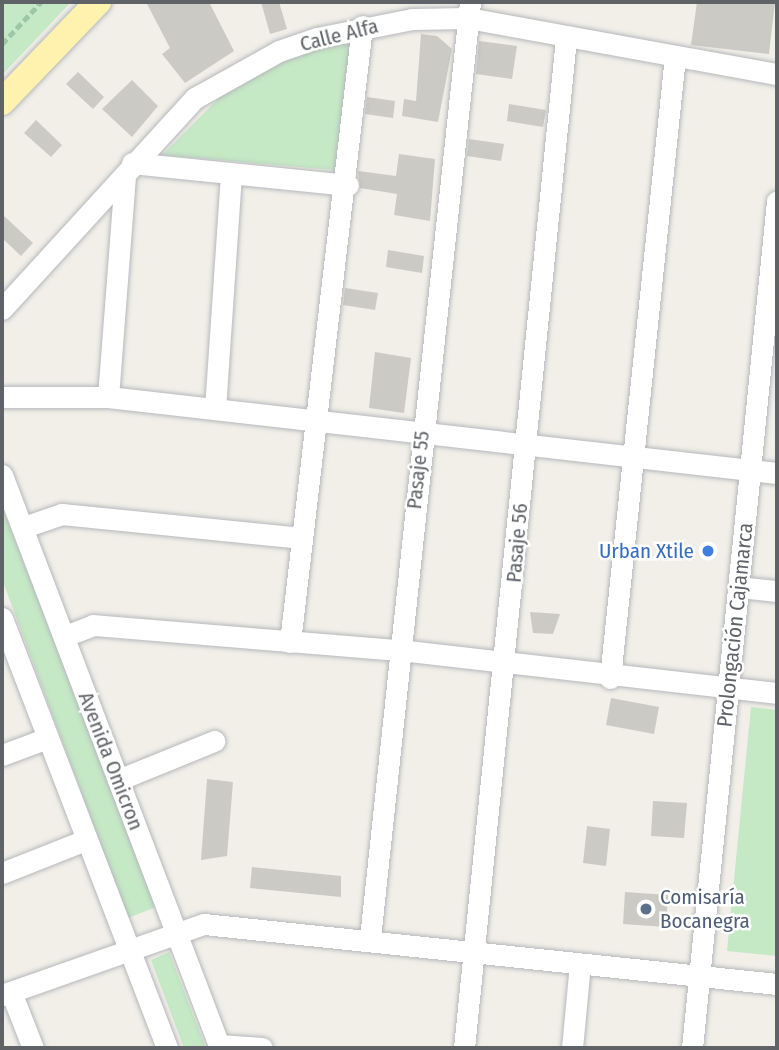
<!DOCTYPE html>
<html>
<head>
<meta charset="utf-8">
<style>
	body { margin:0 }
	#map { position:relative; width:779px; height:1050px; overflow:hidden; background:#f1efe8; font-family:"Fira Sans Condensed",sans-serif }
	div>[style] { position:absolute }
	.green>* { inset:0; background:#c5e8c5 }
	.building>* { inset:0; background:#cccac5 }
	.path>* { height:4.5px; margin-top:-2.25px; transform-origin:0; background:repeating-linear-gradient(90deg,#9cc7a9 0 7px,transparent 0 10.5px) }
	.roads { filter:drop-shadow(0 0 2px #b5b8bc) drop-shadow(0 0 2px #b5b8bc) }
	.minor>* { height:21px; margin:-10.5px; padding:0 10.5px; transform-origin:10.5px; border-radius:10.5px; background:#fff }
	.major>* { height:26px; margin:-13px; padding:0 13px; transform-origin:13px; border-radius:13px; background:#fff2af }
	.dots>* { width:19px; height:19px; translate:-50% -50%; box-sizing:border-box; border:4px solid #fff; border-radius:50% }
	span { translate:-50% -50%; white-space:nowrap; text-align:center; line-height:1.15; -webkit-text-stroke:5px #fff; paint-order:stroke }
	.street-label { font-size:21px; color:#5f6368 }
	.shop-label { font-size:21px; color:#366cbe }
	.right { translate:-100% -50%; text-align:right }
	.service-label { font-size:21px; color:#4e5e75 }
	.left { translate:0 -50%; text-align:left }
	.frame { position:absolute; inset:0; border:4px solid #5f6368; pointer-events:none }
</style>
</head>
<body>
<div id="map">
	<div class="green">
		<div style="clip-path:polygon(2px 2px,71px 2px,2px 75px)"></div>
		<div style="clip-path:polygon(351px 35px,345px 171px,162px 155px,228px 89px,282px 59px)"></div>
		<div style="clip-path:polygon(2px 506px,156px 907px,128px 918px,2px 579px)"></div>
		<div style="clip-path:polygon(751px 707px,777px 710px,777px 956px,727px 951px)"></div>
		<div style="clip-path:polygon(169px 952px,206px 1048px,184px 1048px,151px 960px)"></div>
	</div>
	<div class="building">
		<div style="clip-path:polygon(146px 2px,209px 2px,234px 51px,185px 83px,162px 54px,170px 48px)"></div>
		<div style="clip-path:polygon(261px 2px,279px 2px,287px 29px,270px 34px)"></div>
		<div style="clip-path:polygon(697px 2px,775px 2px,769px 54px,691px 45px)"></div>
		<div style="clip-path:polygon(421px 34px,437px 36px,452px 49px,438px 122px,402px 116px,404px 99px,416px 101px)"></div>
		<div style="clip-path:polygon(479px 41px,517px 46px,512px 79px,476px 74px)"></div>
		<div style="clip-path:polygon(78px 72px,104px 97px,93px 109px,66px 84px)"></div>
		<div style="clip-path:polygon(132px 80px,158px 106px,132px 137px,102px 109px)"></div>
		<div style="clip-path:polygon(367px 97px,395px 101px,393px 118px,365px 114px)"></div>
		<div style="clip-path:polygon(509px 104px,546px 110px,543px 127px,507px 121px)"></div>
		<div style="clip-path:polygon(36px 120px,62px 145px,51px 157px,24px 133px)"></div>
		<div style="clip-path:polygon(469px 139px,504px 144px,501px 161px,467px 156px)"></div>
		<div style="clip-path:polygon(399px 154px,435px 159px,430px 221px,394px 215px,397px 194px,360px 188px,358px 171px,396px 176px)"></div>
		<div style="clip-path:polygon(2px 214px,33px 243px,21px 256px,2px 238px)"></div>
		<div style="clip-path:polygon(388px 250px,424px 256px,422px 273px,386px 267px)"></div>
		<div style="clip-path:polygon(345px 288px,378px 293px,375px 310px,343px 305px)"></div>
		<div style="clip-path:polygon(375px 352px,411px 358px,404px 413px,369px 408px)"></div>
		<div style="clip-path:polygon(530px 612px,560px 614px,553px 634px,533px 633px)"></div>
		<div style="clip-path:polygon(611px 698px,659px 707px,654px 734px,606px 725px)"></div>
		<div style="clip-path:polygon(207px 779px,233px 782px,227px 856px,201px 860px)"></div>
		<div style="clip-path:polygon(653px 801px,687px 803px,684px 838px,651px 836px)"></div>
		<div style="clip-path:polygon(587px 826px,610px 829px,606px 866px,583px 863px)"></div>
		<div style="clip-path:polygon(252px 867px,341px 876px,341px 897px,250px 888px)"></div>
		<div style="clip-path:polygon(625px 892px,668px 895px,666px 927px,623px 924px)"></div>
	</div>
	<div class="path">
		<div style="left:2px;top:44px;width:57px;rotate:-47.1deg"></div>
	</div>
	<div class="roads">
		<div class="minor">
			<div style="left:132px;top:163px;width:217px;rotate:5.8deg"></div>
			<div style="left:2px;top:309px;width:286px;rotate:-47.6deg"></div>
			<div style="left:195px;top:98px;width:96px;rotate:-29.2deg"></div>
			<div style="left:279px;top:51px;width:40px;rotate:-18.9deg"></div>
			<div style="left:317px;top:38px;width:97px;rotate:-11.3deg"></div>
			<div style="left:412px;top:19px;width:56px;rotate:-1deg"></div>
			<div style="left:468px;top:18px;width:314px;rotate:10.3deg"></div>
			<div style="left:2px;top:397px;width:106px"></div>
			<div style="left:108px;top:397px;width:673px;rotate:6.48deg"></div>
			<div style="left:108px;top:397px;width:222px;rotate:-85.6deg"></div>
			<div style="left:215px;top:409px;width:235px;rotate:-86.1deg"></div>
			<div style="left:2px;top:475px;width:613px;rotate:69.17deg"></div>
			<div style="left:24px;top:527px;width:40px;rotate:-18.9deg"></div>
			<div style="left:62px;top:514px;width:241px;rotate:5.7deg"></div>
			<div style="left:738px;top:587px;width:39px;rotate:6deg"></div>
			<div style="left:2px;top:618px;width:461px;rotate:69deg"></div>
			<div style="left:65px;top:636px;width:30px;rotate:-21deg"></div>
			<div style="left:93px;top:625px;width:308px;rotate:4.7deg"></div>
			<div style="left:400px;top:650px;width:379px;rotate:6.5deg"></div>
			<div style="left:290px;top:642px;width:620px;rotate:-83.33deg"></div>
			<div style="left:610px;top:678px;width:625px;rotate:-84.03deg"></div>
			<div style="left:2px;top:755px;width:46px;rotate:-20.4deg"></div>
			<div style="left:118px;top:780px;width:104px;rotate:-22.1deg"></div>
			<div style="left:2px;top:873px;width:87px;rotate:-21.6deg"></div>
			<div style="left:370px;top:938px;width:941px;rotate:-83.9deg"></div>
			<div style="left:11px;top:992px;width:60px;rotate:68.6deg"></div>
			<div style="left:2px;top:995px;width:214px;rotate:-19.4deg"></div>
			<div style="left:204px;top:924px;width:576px;rotate:5.98deg"></div>
			<div style="left:218px;top:1045px;width:44px;rotate:3.9deg"></div>
			<div style="left:464px;top:1048px;width:1015px;rotate:-84.23deg"></div>
			<div style="left:572px;top:1048px;width:84px;rotate:-84.6deg"></div>
			<div style="left:692px;top:1048px;width:851px;rotate:-84.27deg"></div>
		</div>
		<div class="major">
			<div style="left:2px;top:102px;width:139px;rotate:-46.2deg"></div>
		</div>
	</div>
	<div class="dots">
		<div style="left:708px;top:551px;background:#3f7fe0"></div>
		<div style="left:646px;top:909px;background:#5c6f8a"></div>
	</div>
	<div class="street-label">
		<span style="left:339px;top:35px;rotate:-14deg">Calle Alfa</span>
		<span style="left:418px;top:470px;rotate:-84deg">Pasaje 55</span>
		<span style="left:517px;top:543px;rotate:-85deg">Pasaje 56</span>
		<span style="left:735px;top:625px;rotate:-84deg">Prolongación Cajamarca</span>
		<span style="left:111px;top:761px;rotate:69deg">Avenida Omicron</span>
	</div>
	<div class="shop-label">
		<span class="right" style="left:694px;top:551px">Urban Xtile</span>
	</div>
	<div class="service-label">
		<span class="left" style="left:660px;top:909px">Comisaría<br>Bocanegra</span>
	</div>
	<div class="frame"></div>
</div>
</body>
</html>
